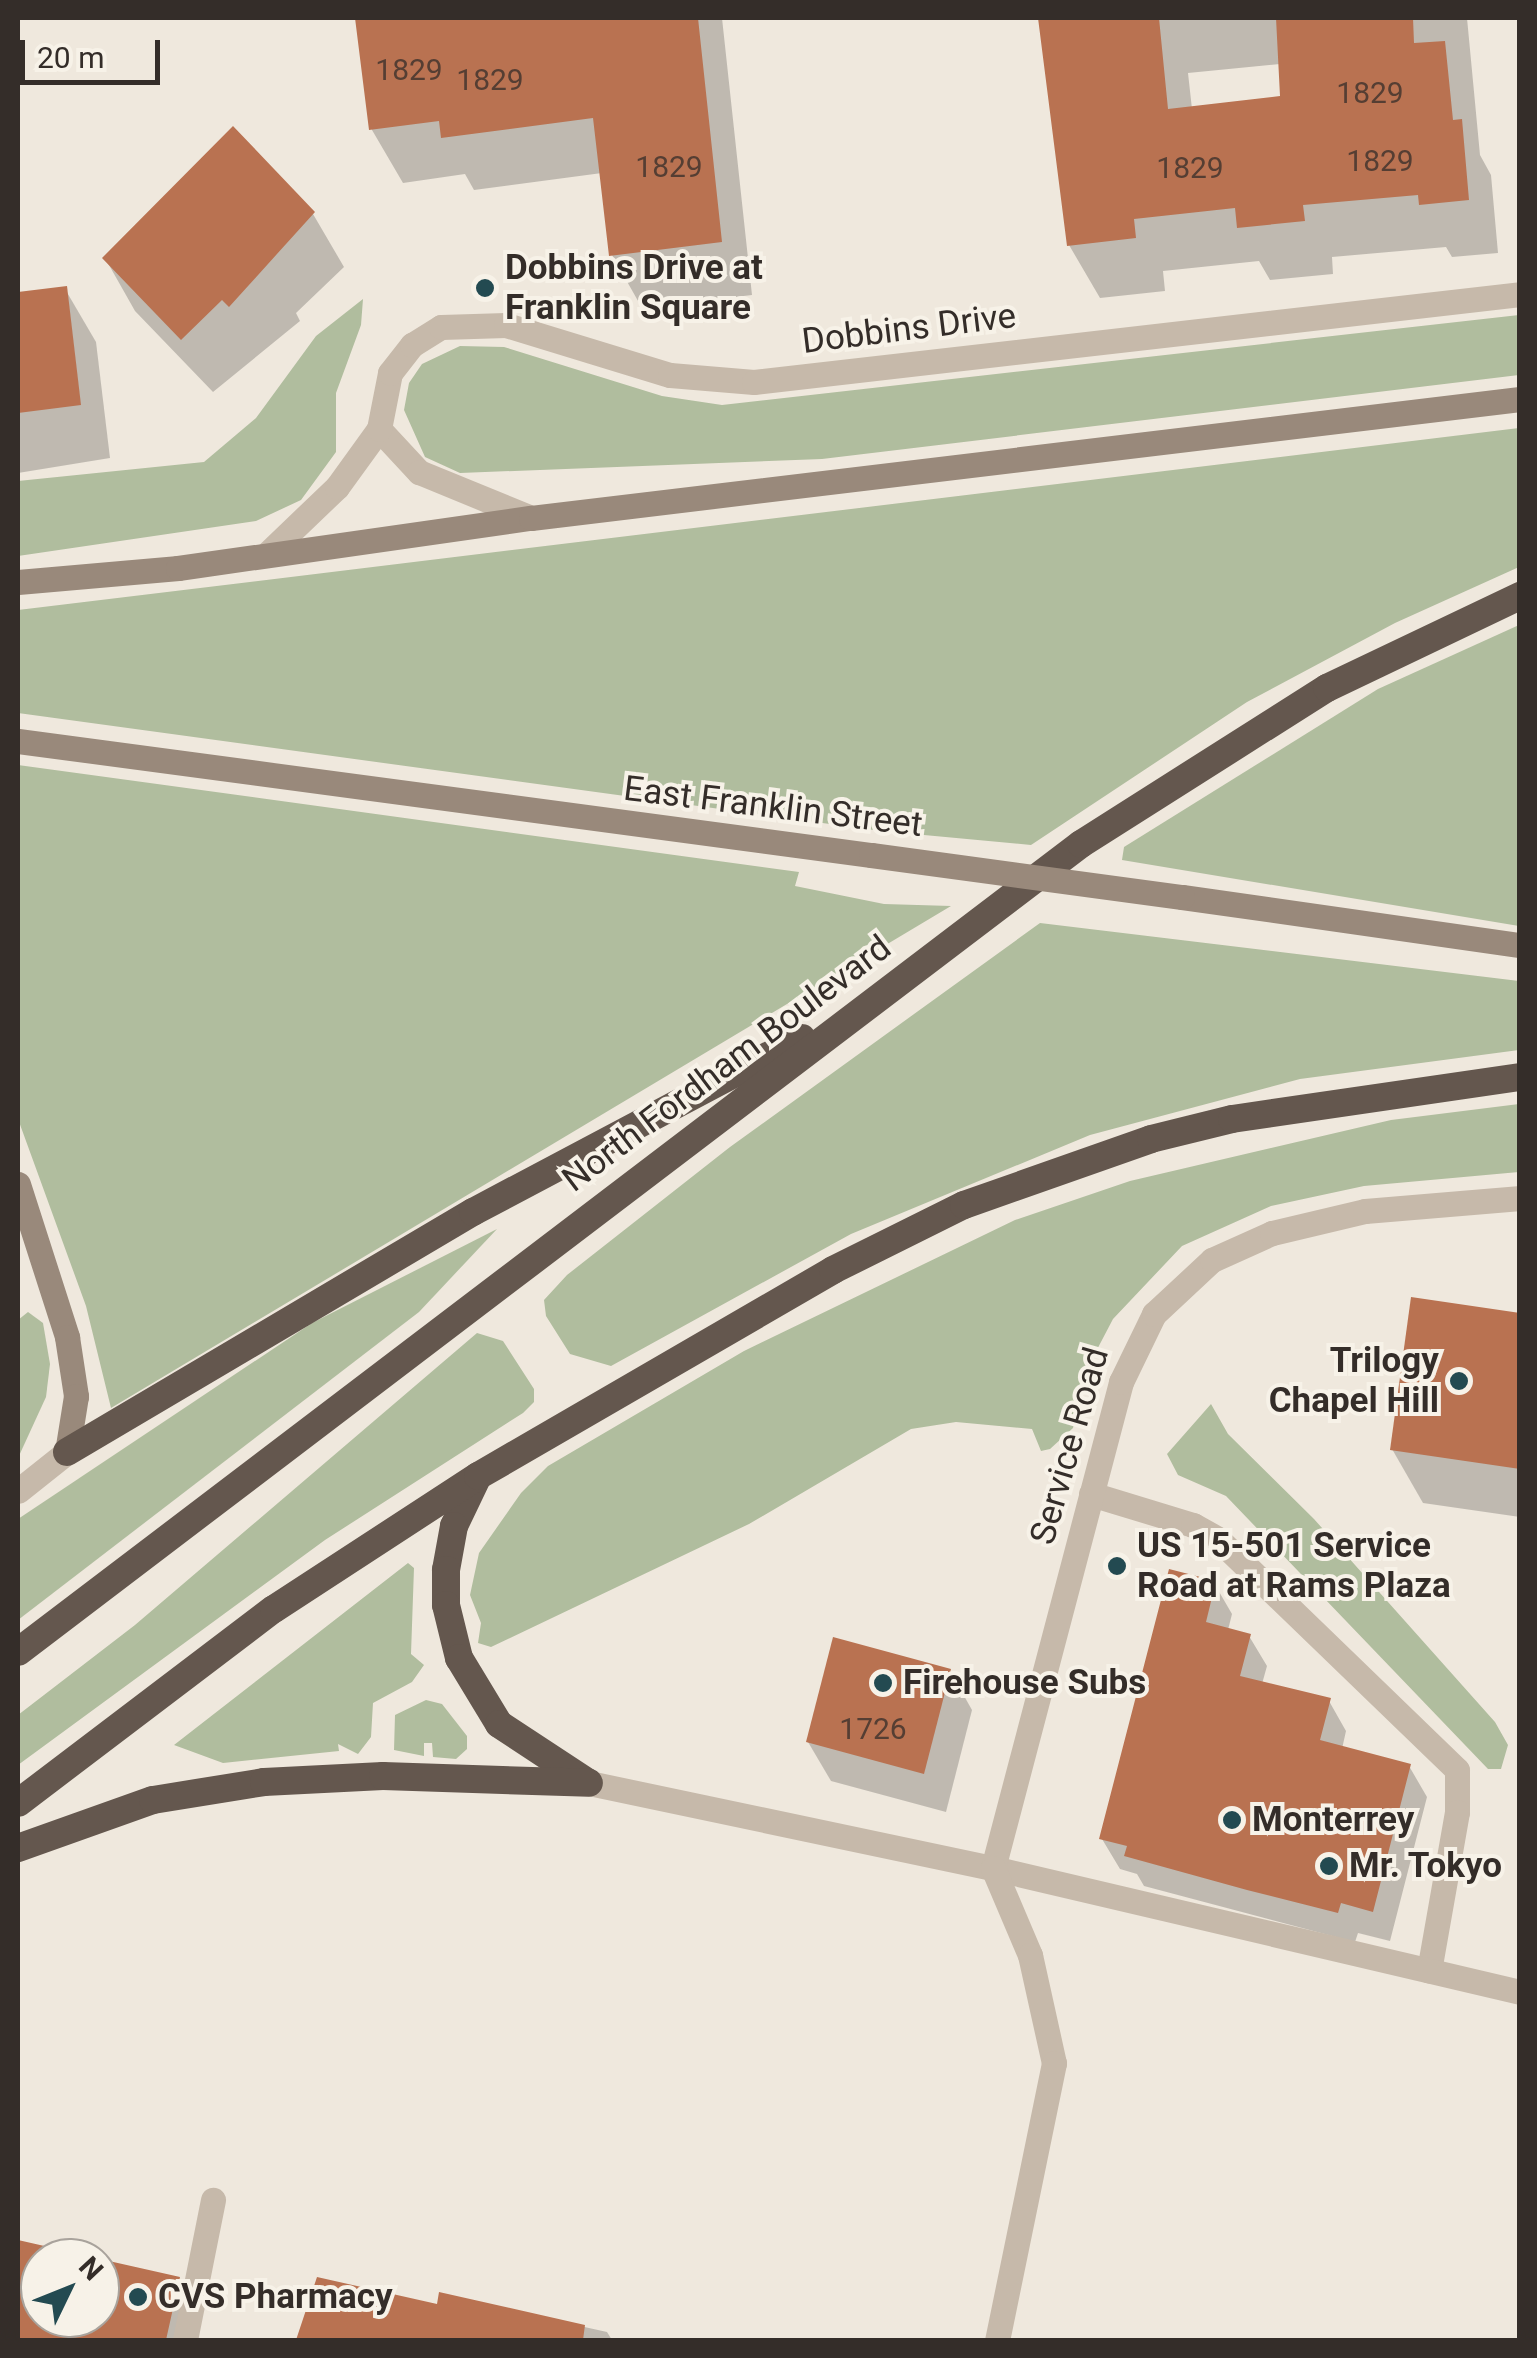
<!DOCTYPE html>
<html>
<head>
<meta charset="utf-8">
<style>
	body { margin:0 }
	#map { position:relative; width:1537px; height:2358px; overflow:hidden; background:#efe8dd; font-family:Roboto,sans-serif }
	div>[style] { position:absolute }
	.green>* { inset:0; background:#b0bd9e }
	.shadow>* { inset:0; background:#0003 }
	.building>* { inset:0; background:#b97251 }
	.service>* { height:25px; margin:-12.5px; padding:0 12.5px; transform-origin:12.5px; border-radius:12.5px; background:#c6b9aa }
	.minor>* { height:25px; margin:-12.5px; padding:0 12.5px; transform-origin:12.5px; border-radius:12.5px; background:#c6b9aa }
	.secondary>* { height:25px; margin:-12.5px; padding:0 12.5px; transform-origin:12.5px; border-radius:12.5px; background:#99897b }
	.trunk>* { height:28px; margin:-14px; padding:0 14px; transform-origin:14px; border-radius:14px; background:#64574e }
	.secondary-bridge>* { height:25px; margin:-12.5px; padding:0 12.5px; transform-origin:12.5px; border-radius:12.5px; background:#99897b }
	.dots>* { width:28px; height:28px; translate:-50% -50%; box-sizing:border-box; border:5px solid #f7f2e8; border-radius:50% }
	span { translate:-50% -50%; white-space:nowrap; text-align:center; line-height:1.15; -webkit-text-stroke:8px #f7f2e8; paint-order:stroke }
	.number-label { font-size:30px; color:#553e33 }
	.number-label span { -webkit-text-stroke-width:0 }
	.poi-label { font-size:35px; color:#342d29; font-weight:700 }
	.left { translate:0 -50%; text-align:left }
	.right { translate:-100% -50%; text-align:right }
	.street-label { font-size:35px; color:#342d29 }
	.frame { position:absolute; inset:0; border:20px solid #342d29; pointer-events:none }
	.north { position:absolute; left:20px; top:2238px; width:100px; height:100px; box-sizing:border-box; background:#f7f2e8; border:2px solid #a9a39c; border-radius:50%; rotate:47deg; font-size:28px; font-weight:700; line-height:40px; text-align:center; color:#342d29 }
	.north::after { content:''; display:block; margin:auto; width:35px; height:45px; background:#234a51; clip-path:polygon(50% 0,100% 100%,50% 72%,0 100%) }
	.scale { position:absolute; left:20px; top:40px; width:140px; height:45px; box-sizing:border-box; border:5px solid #342d29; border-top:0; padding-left:12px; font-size:30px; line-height:35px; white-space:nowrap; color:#342d29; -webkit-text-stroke:8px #f7f2e8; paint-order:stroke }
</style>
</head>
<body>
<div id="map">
	<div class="green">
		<div style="clip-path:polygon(363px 299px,361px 325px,336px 393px,336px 452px,301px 500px,256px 521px,18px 556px,18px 481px,204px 462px,256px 418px,316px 336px)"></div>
		<div style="clip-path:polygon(1519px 315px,1519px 375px,822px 459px,460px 473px,425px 457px,404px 410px,409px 383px,422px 364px,460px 346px,504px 347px,662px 396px,722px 405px)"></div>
		<div style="clip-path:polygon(1519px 428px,1519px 567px,1395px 623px,1247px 702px,1031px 845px,881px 831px,18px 713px,18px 610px)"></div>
		<div style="clip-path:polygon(1519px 625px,1519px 926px,1122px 860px,1124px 847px,1378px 689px)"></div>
		<div style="clip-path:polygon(18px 765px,799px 872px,795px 886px,884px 904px,951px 906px,111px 1408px,86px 1306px,18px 1119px)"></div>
		<div style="clip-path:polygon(1040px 923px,1519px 981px,1519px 1050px,1300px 1079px,1090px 1135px,851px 1234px,611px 1366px,570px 1354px,546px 1316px,544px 1300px,567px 1275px,730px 1147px)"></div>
		<div style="clip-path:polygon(1519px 1104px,1519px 1172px,1364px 1186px,1271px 1206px,1182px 1246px,1113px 1319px,1091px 1361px,1073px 1428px,1050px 1449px,1041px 1451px,1032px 1429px,956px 1422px,911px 1429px,749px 1524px,491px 1647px,478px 1643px,481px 1623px,470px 1595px,479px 1553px,521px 1493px,548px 1466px,744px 1351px,1015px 1220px,1130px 1181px,1391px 1120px)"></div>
		<div style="clip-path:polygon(497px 1229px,419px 1312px,18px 1620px,18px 1519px,312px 1323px)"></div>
		<div style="clip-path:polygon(28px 1312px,43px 1323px,50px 1364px,46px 1397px,18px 1458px,18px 1320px)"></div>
		<div style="clip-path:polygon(477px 1333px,503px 1341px,534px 1389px,534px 1402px,523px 1413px,325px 1540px,18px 1765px,18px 1715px,135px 1625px)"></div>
		<div style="clip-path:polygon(1211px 1404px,1228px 1434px,1314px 1519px,1495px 1722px,1508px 1745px,1501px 1769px,1488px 1769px,1226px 1496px,1178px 1475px,1167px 1454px)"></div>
		<div style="clip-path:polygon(408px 1563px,414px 1568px,411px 1654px,424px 1665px,412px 1682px,373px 1703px,371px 1737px,358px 1754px,338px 1744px,339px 1751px,223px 1763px,174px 1745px)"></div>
		<div style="clip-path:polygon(426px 1700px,442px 1704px,467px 1736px,467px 1749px,456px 1759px,433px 1757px,432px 1743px,424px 1743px,424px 1756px,394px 1750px,395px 1715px)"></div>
	</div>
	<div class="shadow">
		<div style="clip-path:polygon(357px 18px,722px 18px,752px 295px,642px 308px,612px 255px,602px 173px,474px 190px,465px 174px,403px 183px,372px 130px)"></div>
		<div style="clip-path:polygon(evenodd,1045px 18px,1467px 18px,1480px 155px,1491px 175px,1498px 253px,1452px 257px,1446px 247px,1332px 257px,1333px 274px,1270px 280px,1259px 261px,1163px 271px,1165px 291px,1100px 298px,1069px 245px,1045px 18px,1280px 64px,1283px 98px,1192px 109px,1188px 73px,1280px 64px)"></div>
		<div style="clip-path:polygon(313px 214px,344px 267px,296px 313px,300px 321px,213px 392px,135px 311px,105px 258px)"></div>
		<div style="clip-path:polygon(65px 289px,96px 342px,110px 458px,18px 473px,18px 294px)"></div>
		<div style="clip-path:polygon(1520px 1315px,1520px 1517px,1423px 1503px,1392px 1449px)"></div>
		<div style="clip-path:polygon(1214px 1583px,1232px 1614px,1228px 1630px,1249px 1636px,1267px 1666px,1262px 1684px,1329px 1701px,1346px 1731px,1342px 1749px,1409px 1766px,1427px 1797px,1390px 1941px,1358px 1933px,1355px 1942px,1144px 1886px,1137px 1874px,1120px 1869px,1102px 1839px)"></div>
		<div style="clip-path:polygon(950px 1671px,972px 1710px,946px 1812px,831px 1781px,808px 1742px)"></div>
		<div style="clip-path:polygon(18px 2243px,85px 2258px,40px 2258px,40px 2318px,100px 2318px,100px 2261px,178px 2279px,201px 2318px,196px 2340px,18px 2340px)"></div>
		<div style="clip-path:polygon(319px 2280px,438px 2307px,441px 2295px,607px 2332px,612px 2340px,299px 2340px)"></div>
	</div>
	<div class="building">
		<div style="clip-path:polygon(355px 18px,698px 18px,722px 242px,609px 256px,593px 118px,441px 138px,439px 121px,369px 130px)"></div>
		<div style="clip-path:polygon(1038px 18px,1159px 18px,1168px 109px,1280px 96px,1276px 18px,1413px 18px,1414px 43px,1445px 41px,1453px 120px,1462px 119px,1469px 200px,1419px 205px,1418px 195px,1303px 205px,1305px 221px,1237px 228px,1235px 208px,1134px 219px,1136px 238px,1067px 246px)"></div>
		<div style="clip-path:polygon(233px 126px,315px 212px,229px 307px,222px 300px,181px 340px,102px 258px)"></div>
		<div style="clip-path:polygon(67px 286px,81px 405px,18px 413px,18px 292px)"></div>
		<div style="clip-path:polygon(1411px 1297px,1520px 1313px,1520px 1469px,1390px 1450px)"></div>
		<div style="clip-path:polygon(1169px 1569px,1216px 1581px,1206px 1622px,1251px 1634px,1240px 1676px,1331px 1698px,1320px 1740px,1411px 1764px,1373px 1912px,1341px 1903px,1338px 1913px,1247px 1890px,1124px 1856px,1127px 1846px,1099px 1839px)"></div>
		<div style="clip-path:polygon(833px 1637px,951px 1669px,924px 1774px,806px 1742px)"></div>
		<div style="clip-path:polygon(18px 2240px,97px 2258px,40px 2258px,40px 2318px,100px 2318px,100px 2259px,180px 2277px,166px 2340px,18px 2340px)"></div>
		<div style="clip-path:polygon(317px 2277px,437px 2304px,439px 2292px,585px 2325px,583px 2340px,296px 2340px)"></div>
	</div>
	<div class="service">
		<div style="left:1091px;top:1494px;width:107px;rotate:16.9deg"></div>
		<div style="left:1193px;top:1525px;width:29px;rotate:29deg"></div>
		<div style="left:1218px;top:1539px;width:332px;rotate:44deg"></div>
		<div style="left:1457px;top:1770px;width:42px;rotate:90deg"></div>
		<div style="left:1457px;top:1812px;width:161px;rotate:100deg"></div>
		<div style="left:993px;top:1868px;width:541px;rotate:13.24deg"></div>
		<div style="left:185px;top:2340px;width:143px;rotate:-78.7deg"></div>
	</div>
	<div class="minor">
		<div style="left:379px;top:429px;width:59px;rotate:47.1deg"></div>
		<div style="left:419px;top:472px;width:121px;rotate:22.3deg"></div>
		<div style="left:266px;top:555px;width:98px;rotate:-43.8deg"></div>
		<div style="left:337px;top:487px;width:72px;rotate:-54.1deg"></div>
		<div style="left:379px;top:429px;width:57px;rotate:-78.9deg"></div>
		<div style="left:390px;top:373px;width:36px;rotate:-52deg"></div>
		<div style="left:412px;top:345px;width:34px;rotate:-32deg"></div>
		<div style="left:441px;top:327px;width:65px;rotate:-1.8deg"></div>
		<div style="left:506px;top:325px;width:171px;rotate:17deg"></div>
		<div style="left:670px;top:375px;width:84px;rotate:4.8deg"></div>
		<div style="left:754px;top:382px;width:771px;rotate:-6.55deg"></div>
		<div style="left:18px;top:1491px;width:63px;rotate:-38.5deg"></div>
		<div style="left:589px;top:1783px;width:413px;rotate:11.9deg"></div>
		<div style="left:993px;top:1868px;width:503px;rotate:-75.24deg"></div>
		<div style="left:1121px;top:1382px;width:76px;rotate:-64.1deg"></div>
		<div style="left:1154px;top:1314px;width:79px;rotate:-43deg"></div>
		<div style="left:1212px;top:1260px;width:66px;rotate:-24.2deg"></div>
		<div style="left:1272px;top:1233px;width:96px;rotate:-13.3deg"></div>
		<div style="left:1365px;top:1211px;width:156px;rotate:-4.8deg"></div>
		<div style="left:993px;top:1868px;width:95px;rotate:67deg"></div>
		<div style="left:1030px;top:1955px;width:111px;rotate:77.5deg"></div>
		<div style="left:1054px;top:2063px;width:283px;rotate:101.6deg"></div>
	</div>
	<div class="secondary">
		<div style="left:18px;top:582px;width:161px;rotate:-5deg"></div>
		<div style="left:178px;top:568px;width:357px;rotate:-8.1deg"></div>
		<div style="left:531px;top:518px;width:996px;rotate:-6.86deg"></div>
		<div style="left:18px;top:741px;width:861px;rotate:7.61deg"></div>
		<div style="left:1182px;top:897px;width:341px;rotate:8.1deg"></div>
		<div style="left:18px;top:1184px;width:161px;rotate:72.2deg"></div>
		<div style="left:67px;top:1337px;width:60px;rotate:81.3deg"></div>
		<div style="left:76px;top:1396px;width:57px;rotate:99.1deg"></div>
	</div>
	<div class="trunk">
		<div style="left:67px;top:1452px;width:472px;rotate:-30.6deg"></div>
		<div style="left:473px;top:1212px;width:372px;rotate:-27.9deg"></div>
		<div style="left:477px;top:1478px;width:53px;rotate:115.6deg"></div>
		<div style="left:454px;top:1526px;width:45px;rotate:100.3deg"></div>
		<div style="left:446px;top:1570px;width:35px;rotate:90deg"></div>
		<div style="left:446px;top:1605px;width:55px;rotate:76.2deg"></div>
		<div style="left:459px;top:1658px;width:77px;rotate:58.8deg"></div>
		<div style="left:499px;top:1724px;width:105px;rotate:33.4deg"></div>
		<div style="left:18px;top:1652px;width:1335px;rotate:-37.24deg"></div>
		<div style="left:1081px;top:844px;width:291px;rotate:-32.4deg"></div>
		<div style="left:1327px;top:688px;width:214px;rotate:-25.5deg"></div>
		<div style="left:18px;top:1803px;width:321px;rotate:-37.2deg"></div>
		<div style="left:274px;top:1609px;width:244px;rotate:-33.1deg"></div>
		<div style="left:478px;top:1476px;width:410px;rotate:-30.1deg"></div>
		<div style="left:833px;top:1270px;width:146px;rotate:-26.4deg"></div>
		<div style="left:964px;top:1205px;width:198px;rotate:-19.4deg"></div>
		<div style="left:1151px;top:1139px;width:83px;rotate:-13.9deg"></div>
		<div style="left:1232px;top:1119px;width:291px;rotate:-8.3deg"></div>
		<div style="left:18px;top:1848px;width:143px;rotate:-19.6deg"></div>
		<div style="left:153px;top:1800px;width:112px;rotate:-9.2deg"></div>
		<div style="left:264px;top:1782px;width:119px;rotate:-2.9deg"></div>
		<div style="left:383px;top:1776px;width:206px;rotate:1.9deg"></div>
	</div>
	<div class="secondary-bridge">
		<div style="left:871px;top:855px;width:314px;rotate:7.7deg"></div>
	</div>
	<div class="dots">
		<div style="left:485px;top:288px;background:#234a51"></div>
		<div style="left:1459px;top:1381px;background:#234a51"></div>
		<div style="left:1117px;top:1566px;background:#234a51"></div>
		<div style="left:883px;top:1683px;background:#234a51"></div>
		<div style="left:1232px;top:1820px;background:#234a51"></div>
		<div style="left:1329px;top:1866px;background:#234a51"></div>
		<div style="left:138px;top:2297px;background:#234a51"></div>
	</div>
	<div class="number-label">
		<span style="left:409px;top:70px">1829</span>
		<span style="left:490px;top:80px">1829</span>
		<span style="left:1370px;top:93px">1829</span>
		<span style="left:1380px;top:161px">1829</span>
		<span style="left:669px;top:167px">1829</span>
		<span style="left:1190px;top:168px">1829</span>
		<span style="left:873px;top:1729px">1726</span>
	</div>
	<div class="poi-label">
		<span class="left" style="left:505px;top:288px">Dobbins Drive at<br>Franklin Square</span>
		<span class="right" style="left:1439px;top:1381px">Trilogy<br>Chapel Hill</span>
		<span class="left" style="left:1137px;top:1566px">US 15-501 Service<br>Road at Rams Plaza</span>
		<span class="left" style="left:903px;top:1683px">Firehouse Subs</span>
		<span class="left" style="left:1252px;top:1820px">Monterrey</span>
		<span class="left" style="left:1349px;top:1866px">Mr. Tokyo</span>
		<span class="left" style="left:158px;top:2297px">CVS Pharmacy</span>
	</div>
	<div class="street-label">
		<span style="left:909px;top:329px;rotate:-7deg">Dobbins Drive</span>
		<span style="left:773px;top:807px;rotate:7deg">East Franklin Street</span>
		<span style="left:727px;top:1064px;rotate:-37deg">North Fordham Boulevard</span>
		<span style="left:1070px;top:1446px;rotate:-74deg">Service Road</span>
	</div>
	<div class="frame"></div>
	<div class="north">N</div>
	<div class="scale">20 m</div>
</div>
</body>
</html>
